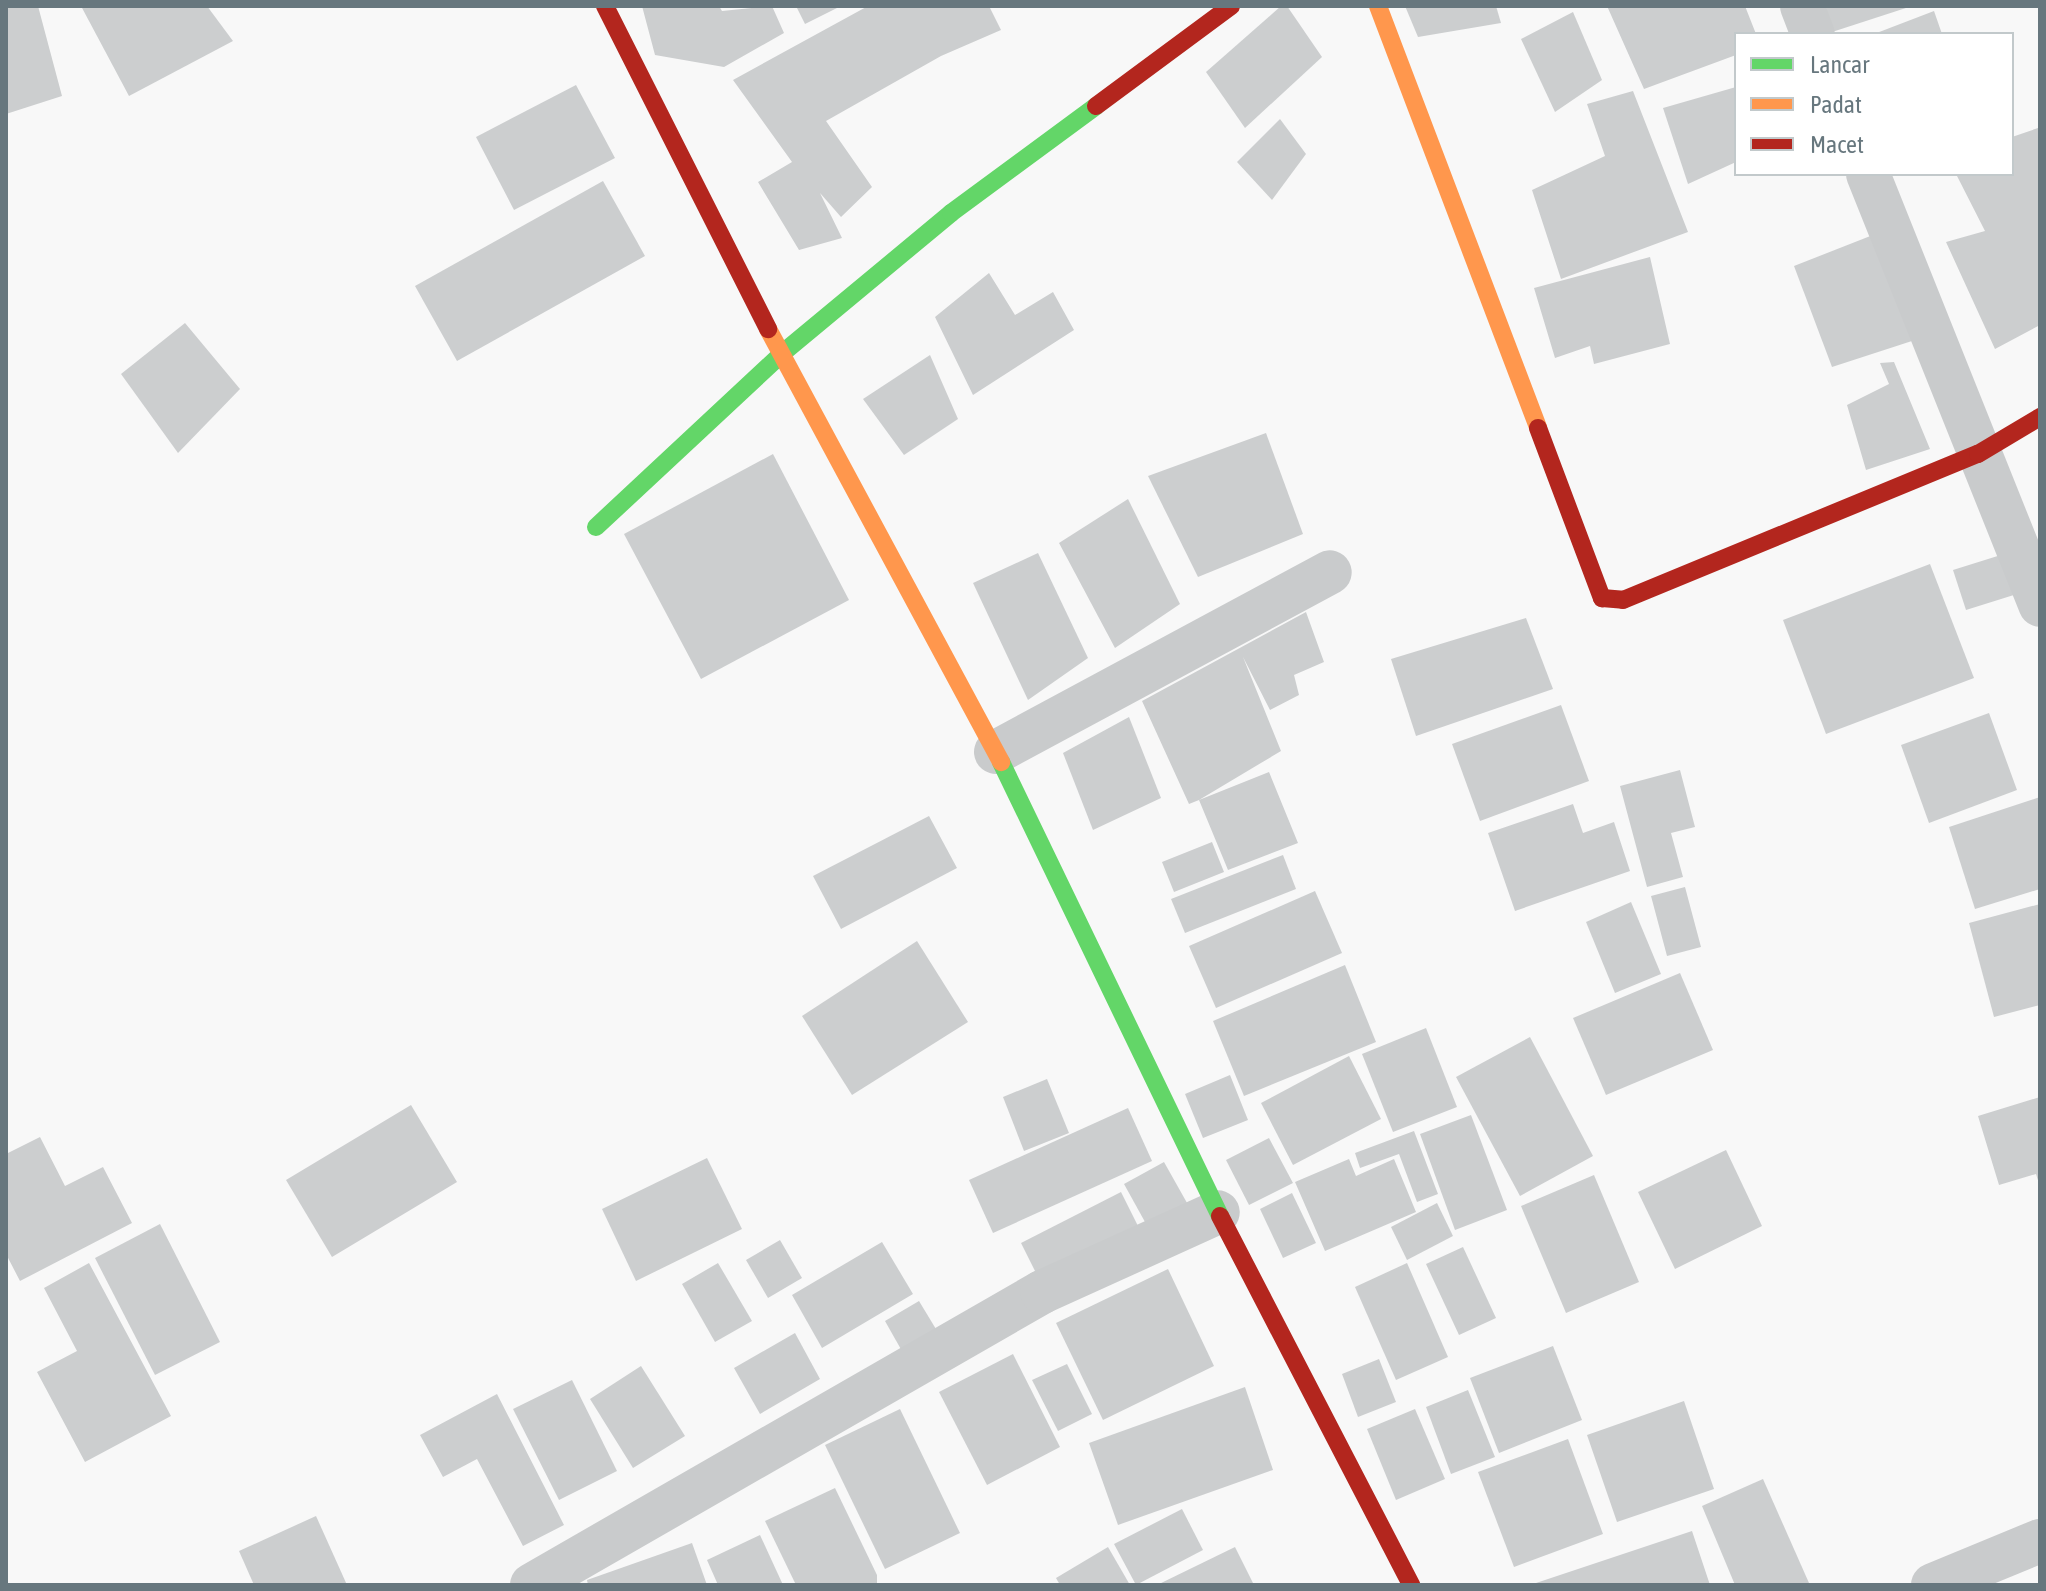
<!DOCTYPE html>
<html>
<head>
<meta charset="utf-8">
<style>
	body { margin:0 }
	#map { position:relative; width:2046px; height:1591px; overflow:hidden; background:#f8f8f8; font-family:"Asap Condensed",sans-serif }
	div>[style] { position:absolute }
	.building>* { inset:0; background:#cccecf }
	.street>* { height:44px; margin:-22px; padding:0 22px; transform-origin:22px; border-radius:22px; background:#c9cbcc }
	.fast>* { height:18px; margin:-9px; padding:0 9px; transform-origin:9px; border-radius:9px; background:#63d668 }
	.slow>* { height:18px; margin:-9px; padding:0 9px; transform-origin:9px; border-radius:9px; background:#ff974d }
	.jam>* { height:18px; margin:-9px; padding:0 9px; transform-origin:9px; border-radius:9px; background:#b3261e }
	span { translate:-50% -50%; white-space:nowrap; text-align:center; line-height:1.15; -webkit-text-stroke:8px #fff; paint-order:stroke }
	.frame { position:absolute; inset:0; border:8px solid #67777e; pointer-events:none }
	.legend { position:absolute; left:1734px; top:32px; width:280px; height:144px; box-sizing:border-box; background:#fff; border:2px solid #c2c9cb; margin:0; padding:10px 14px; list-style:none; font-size:24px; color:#67777e }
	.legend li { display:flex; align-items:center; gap:16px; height:40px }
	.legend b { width:40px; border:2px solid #c2c9cb }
</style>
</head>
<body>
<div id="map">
	<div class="building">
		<div style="clip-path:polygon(6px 6px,38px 6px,62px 96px,6px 114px)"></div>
		<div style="clip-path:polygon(81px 6px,207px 6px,233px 41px,129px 96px)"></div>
		<div style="clip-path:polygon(642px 6px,719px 6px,722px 11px,772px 6px,784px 33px,724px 67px,655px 55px)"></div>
		<div style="clip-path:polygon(796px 6px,841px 6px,805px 24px)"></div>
		<div style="clip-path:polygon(868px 6px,989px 6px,1001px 30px,941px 56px,826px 121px,872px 187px,841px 217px,820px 193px,842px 238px,799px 250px,758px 182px,792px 162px,733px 80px)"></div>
		<div style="clip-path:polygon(1281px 6px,1287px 6px,1322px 57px,1245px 128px,1206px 72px)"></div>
		<div style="clip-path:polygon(1405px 6px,1496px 6px,1501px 23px,1418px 37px)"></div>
		<div style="clip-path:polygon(1607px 6px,1745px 6px,1756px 34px,1736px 34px,1736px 55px,1644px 89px)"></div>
		<div style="clip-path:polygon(1833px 6px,1908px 6px,1909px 7px,1829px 33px,1817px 11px)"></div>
		<div style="clip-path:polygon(1934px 11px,1942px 34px,1874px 34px)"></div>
		<div style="clip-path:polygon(1573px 12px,1602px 80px,1555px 112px,1521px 39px)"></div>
		<div style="clip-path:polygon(576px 85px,615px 158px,514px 210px,476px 137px)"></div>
		<div style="clip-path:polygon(1736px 87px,1736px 162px,1688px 184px,1663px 108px)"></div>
		<div style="clip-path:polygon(1633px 91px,1688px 232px,1561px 279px,1532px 190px,1605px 156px,1587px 104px)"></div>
		<div style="clip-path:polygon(1280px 119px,1306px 154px,1272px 200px,1237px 162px)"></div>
		<div style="clip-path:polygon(2038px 128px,2040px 325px,1995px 349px,1946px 242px,1985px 231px,1956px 174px,2012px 174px,2012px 137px)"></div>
		<div style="clip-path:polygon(603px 181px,645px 256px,457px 361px,415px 286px)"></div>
		<div style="clip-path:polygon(1878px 233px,1915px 340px,1832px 367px,1794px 266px)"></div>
		<div style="clip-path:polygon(1650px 257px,1670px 344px,1594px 364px,1590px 346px,1555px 358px,1534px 288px)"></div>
		<div style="clip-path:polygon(989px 273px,1015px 315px,1053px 292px,1074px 330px,973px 395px,935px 317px)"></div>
		<div style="clip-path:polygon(185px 323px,240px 389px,178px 453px,121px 374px)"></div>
		<div style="clip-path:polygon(930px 355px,958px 419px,904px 455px,863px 399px)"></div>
		<div style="clip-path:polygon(1894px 362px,1930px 449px,1866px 470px,1847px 405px,1889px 384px,1880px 363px)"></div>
		<div style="clip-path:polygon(1266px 433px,1303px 534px,1198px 577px,1148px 476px)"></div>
		<div style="clip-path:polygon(773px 454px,849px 600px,701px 679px,624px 534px)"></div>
		<div style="clip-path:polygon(1128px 499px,1180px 604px,1115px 648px,1059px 543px)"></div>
		<div style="clip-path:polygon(1038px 553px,1088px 658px,1028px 700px,973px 583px)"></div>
		<div style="clip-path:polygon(2004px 554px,2017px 594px,1966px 610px,1953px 570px)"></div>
		<div style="clip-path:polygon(1930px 564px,1974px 678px,1826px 734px,1783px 620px)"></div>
		<div style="clip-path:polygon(1306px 612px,1324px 662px,1294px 675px,1299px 695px,1270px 710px,1243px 657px,1281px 751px,1199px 800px,1269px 772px,1298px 843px,1228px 870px,1199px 800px,1189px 804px,1142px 701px)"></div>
		<div style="clip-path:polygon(1526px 618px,1553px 689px,1416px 736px,1391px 659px)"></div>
		<div style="clip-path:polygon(1561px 705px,1589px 781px,1480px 821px,1452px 744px)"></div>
		<div style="clip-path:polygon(1989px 713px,2017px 790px,1929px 823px,1901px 745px)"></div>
		<div style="clip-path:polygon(1129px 717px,1161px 798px,1093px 830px,1063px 753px)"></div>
		<div style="clip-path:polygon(1680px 770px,1695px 827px,1671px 833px,1683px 877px,1647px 887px,1620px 786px)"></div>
		<div style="clip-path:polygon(2040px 797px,2040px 889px,1975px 909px,1949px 827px)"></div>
		<div style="clip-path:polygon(1573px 804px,1583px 833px,1614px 822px,1630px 871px,1515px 911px,1488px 833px)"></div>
		<div style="clip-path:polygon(929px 816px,957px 868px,841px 929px,813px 876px)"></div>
		<div style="clip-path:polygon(1212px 842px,1224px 872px,1174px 892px,1162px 862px)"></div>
		<div style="clip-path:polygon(1283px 855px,1296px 889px,1185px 933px,1171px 899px)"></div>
		<div style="clip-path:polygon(1685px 887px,1701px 947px,1667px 956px,1651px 896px)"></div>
		<div style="clip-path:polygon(1315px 891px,1342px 953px,1216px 1008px,1189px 946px)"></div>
		<div style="clip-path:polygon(1631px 902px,1661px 974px,1615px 993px,1586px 922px)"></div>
		<div style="clip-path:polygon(2040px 904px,2040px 1005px,1994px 1017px,1969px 923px)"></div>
		<div style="clip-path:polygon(917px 941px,968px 1022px,852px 1095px,802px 1016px)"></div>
		<div style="clip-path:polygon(1345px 965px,1376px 1042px,1244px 1096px,1213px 1021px)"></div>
		<div style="clip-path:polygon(1680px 973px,1713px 1050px,1606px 1095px,1573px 1018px)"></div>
		<div style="clip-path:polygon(1426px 1028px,1457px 1107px,1393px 1132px,1362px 1054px)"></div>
		<div style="clip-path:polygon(1530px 1037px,1593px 1156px,1520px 1196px,1456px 1077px)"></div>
		<div style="clip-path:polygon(1349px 1056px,1381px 1119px,1293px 1165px,1261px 1103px)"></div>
		<div style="clip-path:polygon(1230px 1075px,1248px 1120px,1203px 1138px,1185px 1094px)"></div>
		<div style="clip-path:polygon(1047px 1079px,1069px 1133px,1024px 1151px,1003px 1097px)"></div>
		<div style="clip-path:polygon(2040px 1097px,2040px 1187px,2036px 1174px,1999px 1185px,1978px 1116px)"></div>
		<div style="clip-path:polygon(411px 1105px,457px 1182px,332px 1257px,286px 1180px)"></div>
		<div style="clip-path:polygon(1128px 1108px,1152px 1161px,993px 1233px,969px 1180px)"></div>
		<div style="clip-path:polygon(1471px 1115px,1507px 1210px,1455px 1230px,1420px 1134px)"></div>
		<div style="clip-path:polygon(1414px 1131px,1438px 1194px,1417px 1202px,1399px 1154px,1360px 1168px,1355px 1153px)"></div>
		<div style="clip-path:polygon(40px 1137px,65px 1186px,103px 1167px,132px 1223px,20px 1281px,6px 1254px,6px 1154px)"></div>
		<div style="clip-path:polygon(1269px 1138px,1293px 1183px,1249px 1205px,1226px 1160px)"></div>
		<div style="clip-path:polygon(1726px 1150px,1762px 1226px,1675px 1269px,1638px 1192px)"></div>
		<div style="clip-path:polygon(707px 1158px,742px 1229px,636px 1281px,602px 1209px)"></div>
		<div style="clip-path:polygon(1349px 1159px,1356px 1176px,1394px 1159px,1416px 1212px,1325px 1251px,1295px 1182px)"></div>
		<div style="clip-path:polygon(1164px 1162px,1191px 1210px,1150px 1231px,1124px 1184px)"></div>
		<div style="clip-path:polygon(1594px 1175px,1639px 1282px,1566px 1313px,1521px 1206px)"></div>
		<div style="clip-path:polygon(1121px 1192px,1143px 1236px,1043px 1287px,1021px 1243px)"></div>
		<div style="clip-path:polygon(1292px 1193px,1316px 1243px,1283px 1258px,1260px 1209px)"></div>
		<div style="clip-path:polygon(1437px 1203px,1453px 1236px,1407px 1260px,1391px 1227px)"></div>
		<div style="clip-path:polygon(160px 1224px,220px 1342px,155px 1375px,95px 1258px)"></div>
		<div style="clip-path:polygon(780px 1240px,802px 1278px,768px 1298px,746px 1260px)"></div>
		<div style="clip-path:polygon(882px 1242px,913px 1294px,822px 1348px,792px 1295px)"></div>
		<div style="clip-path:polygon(1463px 1247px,1496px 1318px,1459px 1335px,1426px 1264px)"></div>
		<div style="clip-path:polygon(89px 1263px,171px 1416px,85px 1462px,37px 1372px,77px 1351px,44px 1288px)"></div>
		<div style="clip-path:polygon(718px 1263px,752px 1321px,715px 1342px,682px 1284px)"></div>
		<div style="clip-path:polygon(1407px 1263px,1448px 1357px,1396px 1380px,1355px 1287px)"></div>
		<div style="clip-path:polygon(1168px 1269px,1214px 1366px,1103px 1420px,1056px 1323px)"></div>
		<div style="clip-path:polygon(919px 1301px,942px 1339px,907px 1360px,885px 1321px)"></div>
		<div style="clip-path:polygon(795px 1333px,820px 1379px,760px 1414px,734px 1368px)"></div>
		<div style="clip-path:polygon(1553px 1346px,1582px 1420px,1499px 1453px,1470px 1378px)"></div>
		<div style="clip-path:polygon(1013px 1354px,1060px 1447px,987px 1485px,939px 1392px)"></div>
		<div style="clip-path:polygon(1379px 1359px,1396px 1402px,1358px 1417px,1342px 1374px)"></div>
		<div style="clip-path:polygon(1067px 1364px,1092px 1414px,1058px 1431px,1032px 1380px)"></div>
		<div style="clip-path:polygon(641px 1366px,685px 1436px,633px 1468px,590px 1399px)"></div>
		<div style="clip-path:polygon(572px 1380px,617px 1471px,559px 1500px,513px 1409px)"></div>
		<div style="clip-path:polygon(1245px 1387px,1273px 1470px,1118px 1525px,1089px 1443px)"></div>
		<div style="clip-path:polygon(1468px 1390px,1495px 1457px,1451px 1474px,1426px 1407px)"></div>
		<div style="clip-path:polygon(497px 1394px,564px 1525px,523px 1546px,477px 1459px,443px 1477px,420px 1435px)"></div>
		<div style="clip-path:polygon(1684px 1401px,1714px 1489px,1617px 1522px,1587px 1435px)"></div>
		<div style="clip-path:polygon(900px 1409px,960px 1533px,885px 1569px,825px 1445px)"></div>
		<div style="clip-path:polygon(1415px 1409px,1445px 1479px,1396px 1500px,1367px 1429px)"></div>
		<div style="clip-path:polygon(1568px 1439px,1603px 1534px,1514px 1567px,1478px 1472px)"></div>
		<div style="clip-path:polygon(1763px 1479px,1809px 1583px,1804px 1585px,1735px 1585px,1702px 1506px)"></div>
		<div style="clip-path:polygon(835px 1488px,877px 1575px,877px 1585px,796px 1585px,765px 1521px)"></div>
		<div style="clip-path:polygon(1182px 1509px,1203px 1550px,1136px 1585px,1114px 1544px)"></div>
		<div style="clip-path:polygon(316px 1516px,347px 1585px,254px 1585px,239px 1551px)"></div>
		<div style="clip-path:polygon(1692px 1531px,1710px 1585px,1533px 1585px,1533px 1584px)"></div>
		<div style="clip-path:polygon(760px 1535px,783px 1585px,718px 1585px,707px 1560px)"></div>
		<div style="clip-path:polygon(692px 1543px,707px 1585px,588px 1585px,587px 1580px)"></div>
		<div style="clip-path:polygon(1108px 1547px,1130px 1585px,1060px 1585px,1056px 1578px)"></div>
		<div style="clip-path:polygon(1235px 1547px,1254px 1585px,1157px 1585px)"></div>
	</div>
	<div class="street">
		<div style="left:1802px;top:6px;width:30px;rotate:69deg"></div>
		<div style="left:1868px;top:174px;width:464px;rotate:68.2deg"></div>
		<div style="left:996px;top:752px;width:379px;rotate:-28.3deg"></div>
		<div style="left:532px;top:1585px;width:588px;rotate:-29.88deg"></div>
		<div style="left:1042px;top:1292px;width:193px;rotate:-24.4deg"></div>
		<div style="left:1933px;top:1585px;width:116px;rotate:-22.4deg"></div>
	</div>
	<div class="fast">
		<div style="left:596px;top:527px;width:258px;rotate:-43deg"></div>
		<div style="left:785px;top:351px;width:216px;rotate:-39.7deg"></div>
		<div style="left:951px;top:213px;width:180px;rotate:-36.4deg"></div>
		<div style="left:1001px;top:762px;width:504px;rotate:64.25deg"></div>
	</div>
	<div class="slow">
		<div style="left:1378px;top:6px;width:451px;rotate:69.2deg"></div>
		<div style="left:768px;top:329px;width:492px;rotate:61.7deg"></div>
	</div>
	<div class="jam">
		<div style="left:605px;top:6px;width:362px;rotate:63.2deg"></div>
		<div style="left:1096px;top:106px;width:168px;rotate:-36.5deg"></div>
		<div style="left:1538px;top:428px;width:182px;rotate:69.4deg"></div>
		<div style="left:1602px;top:598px;width:21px;rotate:5deg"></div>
		<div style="left:1623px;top:600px;width:384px;rotate:-22.4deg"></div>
		<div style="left:1978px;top:454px;width:72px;rotate:-30.8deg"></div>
		<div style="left:1220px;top:1216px;width:416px;rotate:62.6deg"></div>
	</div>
	<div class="frame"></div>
	<ul class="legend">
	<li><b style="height:10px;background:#63d668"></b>Lancar</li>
	<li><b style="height:10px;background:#ff974d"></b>Padat</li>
	<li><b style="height:10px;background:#b3261e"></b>Macet</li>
	</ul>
</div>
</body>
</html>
